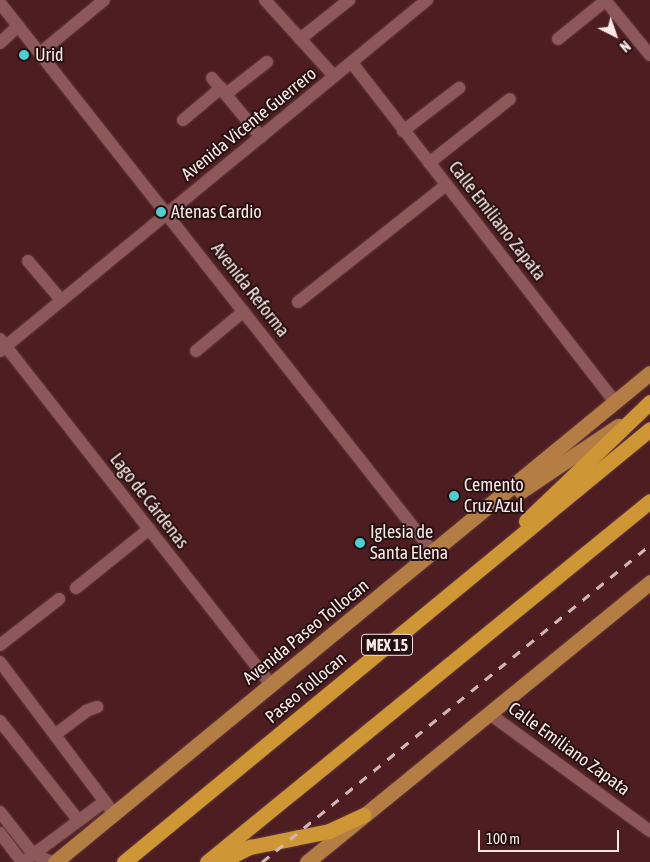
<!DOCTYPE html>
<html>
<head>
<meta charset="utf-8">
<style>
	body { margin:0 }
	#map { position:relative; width:650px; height:862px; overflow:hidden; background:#4d1d21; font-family:"Asap Condensed",sans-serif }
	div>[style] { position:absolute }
	.roads { filter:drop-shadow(0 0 1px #623b3f) drop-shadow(0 0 1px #623b3f) }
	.minor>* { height:12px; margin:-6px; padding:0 6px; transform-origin:6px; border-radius:6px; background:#8e585a }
	.major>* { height:15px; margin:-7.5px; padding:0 7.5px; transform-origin:7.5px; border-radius:7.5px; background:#b47d44 }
	.highway>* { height:15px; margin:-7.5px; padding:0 7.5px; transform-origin:7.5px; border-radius:7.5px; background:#ce9635 }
	.rail>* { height:3px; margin-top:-1.5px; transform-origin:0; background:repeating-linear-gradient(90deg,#d1b6b7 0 9px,transparent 0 18px) }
	.dots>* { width:14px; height:14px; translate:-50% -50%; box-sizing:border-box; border:2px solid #251011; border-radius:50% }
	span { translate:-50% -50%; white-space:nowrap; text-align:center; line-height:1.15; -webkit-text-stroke:4px #251011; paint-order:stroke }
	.shield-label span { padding:1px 4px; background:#251011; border:1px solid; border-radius:4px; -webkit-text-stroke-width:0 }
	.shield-label { font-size:16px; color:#fce8e8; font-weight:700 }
	.poi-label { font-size:18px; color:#fce8e8 }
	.left { translate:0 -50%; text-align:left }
	.street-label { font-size:18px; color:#fce8e8 }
	.north { position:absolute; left:590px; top:10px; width:50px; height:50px; -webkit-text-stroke:4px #251011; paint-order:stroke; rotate:139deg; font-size:14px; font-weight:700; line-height:20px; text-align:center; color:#fce8e8 }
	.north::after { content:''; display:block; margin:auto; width:18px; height:22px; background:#fce8e8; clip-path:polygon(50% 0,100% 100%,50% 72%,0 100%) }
	.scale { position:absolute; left:478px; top:830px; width:141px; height:22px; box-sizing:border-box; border:2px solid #fce8e8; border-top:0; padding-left:6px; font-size:15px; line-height:18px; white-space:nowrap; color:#fce8e8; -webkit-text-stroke:4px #251011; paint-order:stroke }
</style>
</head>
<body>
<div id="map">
	<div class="roads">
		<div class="minor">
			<div style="left:265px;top:0;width:103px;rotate:47.8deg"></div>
			<div style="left:605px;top:0;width:71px;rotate:50.7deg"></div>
			<div style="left:0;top:3px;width:699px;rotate:51.74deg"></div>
			<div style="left:300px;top:39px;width:63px;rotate:-38.5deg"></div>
			<div style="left:558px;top:39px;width:60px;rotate:-39deg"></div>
			<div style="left:0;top:43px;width:25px;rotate:-43deg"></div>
			<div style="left:40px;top:53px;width:83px;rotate:-39.6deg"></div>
			<div style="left:352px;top:63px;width:429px;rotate:52.2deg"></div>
			<div style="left:212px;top:78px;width:77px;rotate:50.3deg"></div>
			<div style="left:226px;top:94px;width:52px;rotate:-38deg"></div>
			<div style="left:183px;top:120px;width:50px;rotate:-40.1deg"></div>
			<div style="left:403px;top:131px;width:71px;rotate:-37.5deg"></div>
			<div style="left:429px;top:163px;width:103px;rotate:-38.3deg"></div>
			<div style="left:28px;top:261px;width:52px;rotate:49.6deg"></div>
			<div style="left:298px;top:302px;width:189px;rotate:-38.3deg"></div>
			<div style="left:0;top:339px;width:439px;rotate:51.9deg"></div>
			<div style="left:0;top:351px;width:553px;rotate:-39.42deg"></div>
			<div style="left:196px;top:351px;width:62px;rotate:-39.8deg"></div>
			<div style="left:76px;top:588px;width:94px;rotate:-38.9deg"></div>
			<div style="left:0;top:645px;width:75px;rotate:-37.9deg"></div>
			<div style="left:0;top:662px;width:190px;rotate:53.1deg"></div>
			<div style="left:491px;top:715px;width:197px;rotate:36.1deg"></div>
			<div style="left:0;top:721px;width:127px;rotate:51.7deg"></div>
			<div style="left:56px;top:734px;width:38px;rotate:-37deg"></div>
			<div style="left:86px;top:711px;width:12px;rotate:-20deg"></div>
			<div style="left:0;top:812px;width:53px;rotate:51.8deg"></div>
			<div style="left:33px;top:854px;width:21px;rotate:23deg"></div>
			<div style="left:0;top:833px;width:36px;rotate:53deg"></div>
			<div style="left:23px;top:862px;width:101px;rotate:-36.5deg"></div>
		</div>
		<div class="major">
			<div style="left:521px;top:491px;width:117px;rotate:-33.8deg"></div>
			<div style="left:55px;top:862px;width:770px;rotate:-39.42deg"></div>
			<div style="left:307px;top:862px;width:443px;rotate:-39.2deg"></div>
		</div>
		<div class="highway">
			<div style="left:526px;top:521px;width:172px;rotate:-43.8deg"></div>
			<div style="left:124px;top:862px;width:681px;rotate:-39.46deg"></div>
			<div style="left:207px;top:862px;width:571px;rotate:-39.18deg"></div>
			<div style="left:220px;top:862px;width:34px;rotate:-27deg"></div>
			<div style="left:250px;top:847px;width:81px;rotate:-11.4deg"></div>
			<div style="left:329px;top:831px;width:38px;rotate:-25deg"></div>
		</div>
	</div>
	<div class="rail">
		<div style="left:262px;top:862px;width:501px;rotate:-39.25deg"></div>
	</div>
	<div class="dots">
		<div style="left:24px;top:55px;background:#52cdcf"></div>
		<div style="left:161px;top:212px;background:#52cdcf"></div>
		<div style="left:454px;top:496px;background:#52cdcf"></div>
		<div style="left:360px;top:543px;background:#52cdcf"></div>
	</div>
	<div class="shield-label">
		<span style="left:387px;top:645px">MEX 15</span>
	</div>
	<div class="poi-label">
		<span class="left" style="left:35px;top:55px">Urid</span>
		<span class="left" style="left:171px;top:212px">Atenas Cardio</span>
		<span class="left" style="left:464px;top:496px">Cemento<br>Cruz Azul</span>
		<span class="left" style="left:370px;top:543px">Iglesia de<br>Santa Elena</span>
	</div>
	<div class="street-label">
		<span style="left:249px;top:124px;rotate:-39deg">Avenida Vicente Guerrero</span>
		<span style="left:497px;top:221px;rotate:52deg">Calle Emiliano Zapata</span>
		<span style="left:250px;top:290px;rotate:52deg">Avenida Reforma</span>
		<span style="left:149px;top:501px;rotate:52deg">Lago de Cárdenas</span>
		<span style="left:306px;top:632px;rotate:-39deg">Avenida Paseo Tollocan</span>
		<span style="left:306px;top:688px;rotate:-40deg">Paseo Tollocan</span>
		<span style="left:569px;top:749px;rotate:36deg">Calle Emiliano Zapata</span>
	</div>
	<div class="north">N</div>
	<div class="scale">100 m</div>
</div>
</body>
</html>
